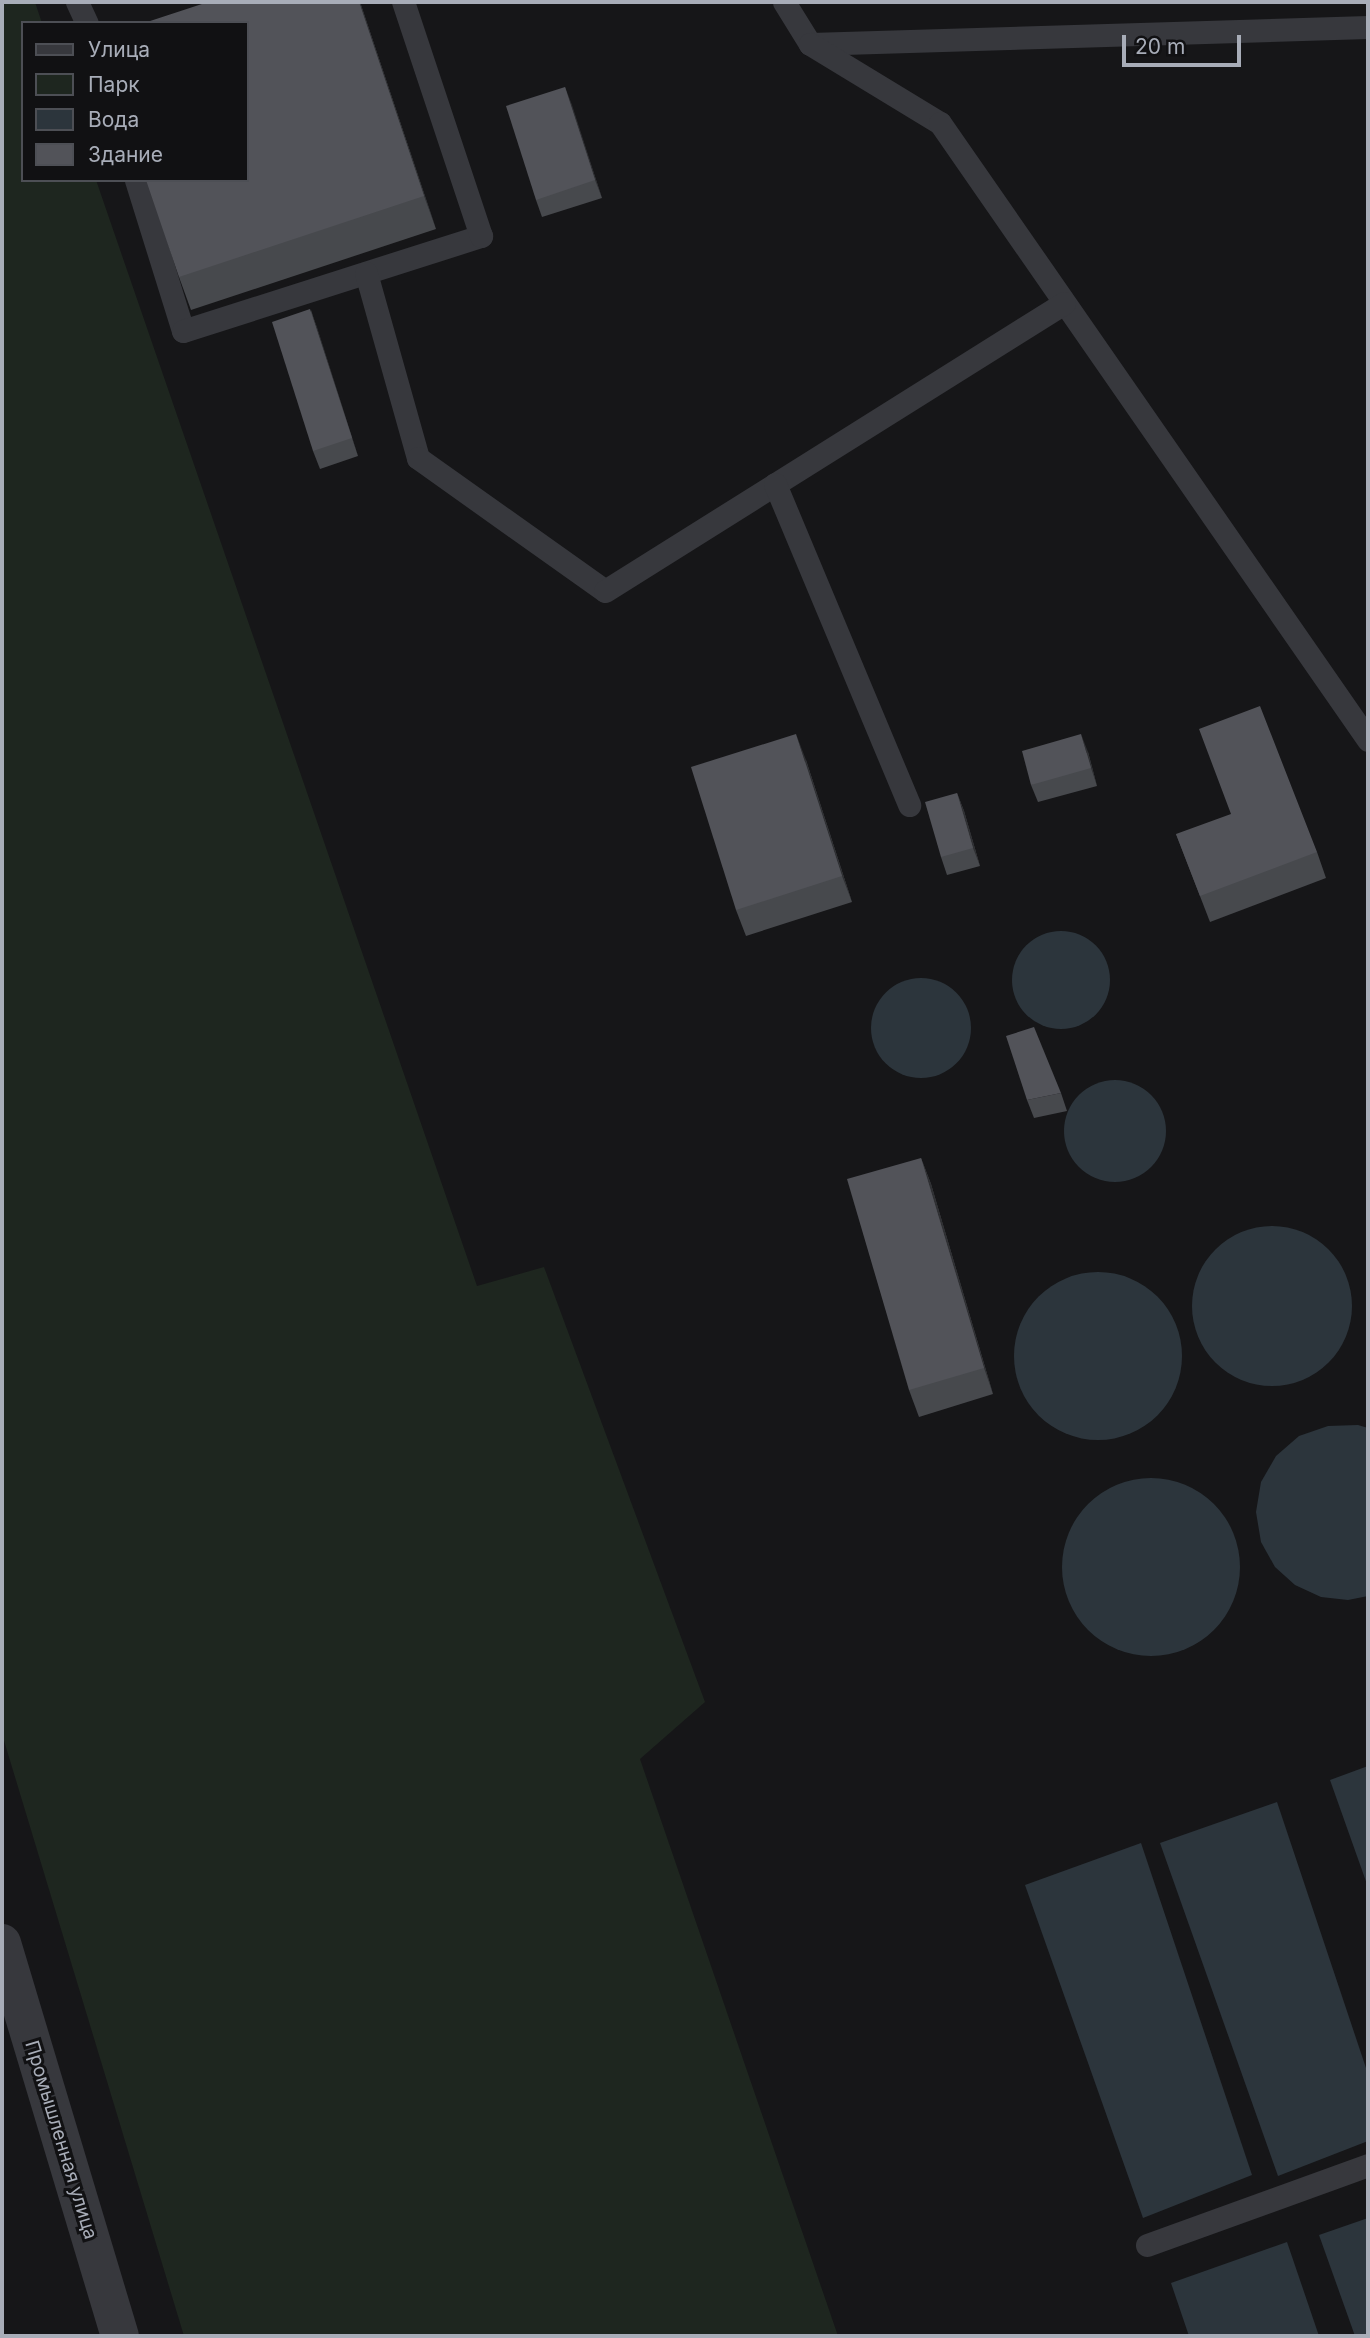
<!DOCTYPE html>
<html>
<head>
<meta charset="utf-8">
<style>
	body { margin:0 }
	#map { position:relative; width:1370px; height:2338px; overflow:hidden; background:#161618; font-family:Inter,sans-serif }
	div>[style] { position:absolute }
	.green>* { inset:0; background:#1e261f }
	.water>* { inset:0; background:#2c353c }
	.round { border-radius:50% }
	.service>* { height:23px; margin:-11.5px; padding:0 11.5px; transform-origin:11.5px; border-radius:11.5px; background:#37383d }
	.minor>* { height:38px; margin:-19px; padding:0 19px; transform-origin:19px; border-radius:19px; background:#37383d }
	.wall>* { inset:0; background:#47494d }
	.shaded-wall>* { inset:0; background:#2f3033 }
	.building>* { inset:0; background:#525359 }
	span { translate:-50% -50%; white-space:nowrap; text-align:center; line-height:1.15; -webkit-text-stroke:6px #111113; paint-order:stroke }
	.street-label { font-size:19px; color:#a8adb8 }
	.frame { position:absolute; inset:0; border:4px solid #a8adb8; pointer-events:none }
	.legend { position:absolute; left:21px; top:21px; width:228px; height:161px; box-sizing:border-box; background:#111113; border:2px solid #4d4f55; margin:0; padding:9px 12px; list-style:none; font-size:21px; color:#a8adb8 }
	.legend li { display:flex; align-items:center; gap:14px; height:35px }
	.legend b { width:35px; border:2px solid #4d4f55 }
	.scale { position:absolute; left:1122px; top:35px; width:119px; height:32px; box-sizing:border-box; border:4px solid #a8adb8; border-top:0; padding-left:9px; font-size:21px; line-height:24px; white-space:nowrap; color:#a8adb8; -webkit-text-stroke:5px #111113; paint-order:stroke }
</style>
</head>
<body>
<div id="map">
	<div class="green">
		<div style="clip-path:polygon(2px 2px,35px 2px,42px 23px,23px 23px,23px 180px,96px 180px,477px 1286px,544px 1267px,705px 1702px,640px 1759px,838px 2336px,184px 2336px,2px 1734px)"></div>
	</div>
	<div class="water">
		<div class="round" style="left:1012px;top:931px;width:98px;height:98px"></div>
		<div class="round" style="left:871px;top:978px;width:100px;height:100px"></div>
		<div class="round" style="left:1064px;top:1080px;width:102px;height:102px"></div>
		<div class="round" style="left:1192px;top:1226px;width:160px;height:160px"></div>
		<div class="round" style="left:1014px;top:1272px;width:168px;height:168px"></div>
		<div style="clip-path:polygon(1358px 1425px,1368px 1428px,1368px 1596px,1348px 1600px,1321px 1597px,1295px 1585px,1275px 1567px,1261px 1542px,1256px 1512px,1261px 1482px,1276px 1456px,1299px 1436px,1328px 1426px)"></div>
		<div class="round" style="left:1062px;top:1478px;width:178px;height:178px"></div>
		<div style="clip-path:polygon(1368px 1766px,1368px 1887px,1330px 1780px)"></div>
		<div style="clip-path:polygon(1277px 1802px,1368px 2074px,1368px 2141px,1278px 2176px,1160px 1843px)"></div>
		<div style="clip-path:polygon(1141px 1843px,1252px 2175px,1143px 2218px,1025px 1885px)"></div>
		<div style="clip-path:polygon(1368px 2218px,1368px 2336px,1355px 2336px,1319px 2235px)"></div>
		<div style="clip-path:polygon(1287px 2242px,1319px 2336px,1189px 2336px,1171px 2283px)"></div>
	</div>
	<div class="service">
		<div style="left:77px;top:2px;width:23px;rotate:65deg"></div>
		<div style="left:784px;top:2px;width:49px;rotate:58.2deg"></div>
		<div style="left:810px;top:44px;width:558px;rotate:-1.75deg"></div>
		<div style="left:810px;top:44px;width:152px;rotate:31.3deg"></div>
		<div style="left:940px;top:123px;width:751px;rotate:55.25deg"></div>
		<div style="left:136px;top:180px;width:158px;rotate:72.7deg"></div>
		<div style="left:183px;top:331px;width:313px;rotate:-17.7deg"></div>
		<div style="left:481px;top:236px;width:247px;rotate:-108.4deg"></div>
		<div style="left:366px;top:273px;width:192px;rotate:74.3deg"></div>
		<div style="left:418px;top:458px;width:229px;rotate:35.4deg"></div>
		<div style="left:605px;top:591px;width:542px;rotate:-32.11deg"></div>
		<div style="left:775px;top:484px;width:348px;rotate:67.3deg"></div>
		<div style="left:1147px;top:2245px;width:235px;rotate:-19.9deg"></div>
	</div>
	<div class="minor">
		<div style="left:2px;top:1943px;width:410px;rotate:73.3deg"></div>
	</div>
	<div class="wall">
		<div style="clip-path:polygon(208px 2px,360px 2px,436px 229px,191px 310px,179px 277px)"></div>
		<div style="clip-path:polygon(565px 87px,602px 198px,542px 217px,536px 200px)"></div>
		<div style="clip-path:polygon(311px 310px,358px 456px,320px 469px,313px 451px)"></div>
		<div style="clip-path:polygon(1088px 752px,1097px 786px,1038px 802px,1031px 785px)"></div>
		<div style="clip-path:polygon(806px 760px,852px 902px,746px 936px,736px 910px)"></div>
		<div style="clip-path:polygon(957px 793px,964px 811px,980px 866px,947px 875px,941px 857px)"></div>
		<div style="clip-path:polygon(1176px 834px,1317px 852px,1326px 878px,1210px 922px)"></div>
		<div style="clip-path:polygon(1061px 1093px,1067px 1111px,1034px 1118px,1027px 1100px)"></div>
		<div style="clip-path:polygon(921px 1158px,931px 1184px,993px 1394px,919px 1417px,909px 1390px)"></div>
	</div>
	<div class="shaded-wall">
		<div style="clip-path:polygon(359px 2px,360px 2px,436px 229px,424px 196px)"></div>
		<div style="clip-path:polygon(565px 87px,572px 105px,602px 198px,595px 180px)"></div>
		<div style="clip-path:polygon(310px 309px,317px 327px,358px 456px,352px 438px)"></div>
		<div style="clip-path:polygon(796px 734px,806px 760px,852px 902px,842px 876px)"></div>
		<div style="clip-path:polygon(1081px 734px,1088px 752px,1097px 786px,1091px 768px)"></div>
		<div style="clip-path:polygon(957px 793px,964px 811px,980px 866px,973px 848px)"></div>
		<div style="clip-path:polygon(921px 1158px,931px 1184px,993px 1394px,984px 1368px)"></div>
	</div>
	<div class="building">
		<div style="clip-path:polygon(208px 2px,359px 2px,424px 196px,179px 277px,146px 180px,247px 180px,247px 23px,144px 23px)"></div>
		<div style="clip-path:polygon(565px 87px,595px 180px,536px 200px,506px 106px)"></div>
		<div style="clip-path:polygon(310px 309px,352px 438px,313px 451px,272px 322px)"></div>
		<div style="clip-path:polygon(1260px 706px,1317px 852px,1200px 896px,1176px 834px,1231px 814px,1199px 729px)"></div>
		<div style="clip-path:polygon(796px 734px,842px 876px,736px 910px,691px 767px)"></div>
		<div style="clip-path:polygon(1081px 734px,1091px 768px,1031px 785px,1022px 751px)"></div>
		<div style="clip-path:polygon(957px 793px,973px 848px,941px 857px,925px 802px)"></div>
		<div style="clip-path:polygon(1034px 1027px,1061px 1093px,1027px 1100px,1006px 1036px)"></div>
		<div style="clip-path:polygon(921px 1158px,984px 1368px,909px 1390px,847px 1179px)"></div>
	</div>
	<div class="street-label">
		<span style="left:61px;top:2140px;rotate:73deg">Промышленная улица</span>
	</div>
	<div class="frame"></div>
	<ul class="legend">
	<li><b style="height:9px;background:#37383d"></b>Улица</li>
	<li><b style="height:19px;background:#1e261f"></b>Парк</li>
	<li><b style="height:19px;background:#2c353c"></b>Вода</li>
	<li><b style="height:19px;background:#525359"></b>Здание</li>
	</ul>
	<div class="scale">20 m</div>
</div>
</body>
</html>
